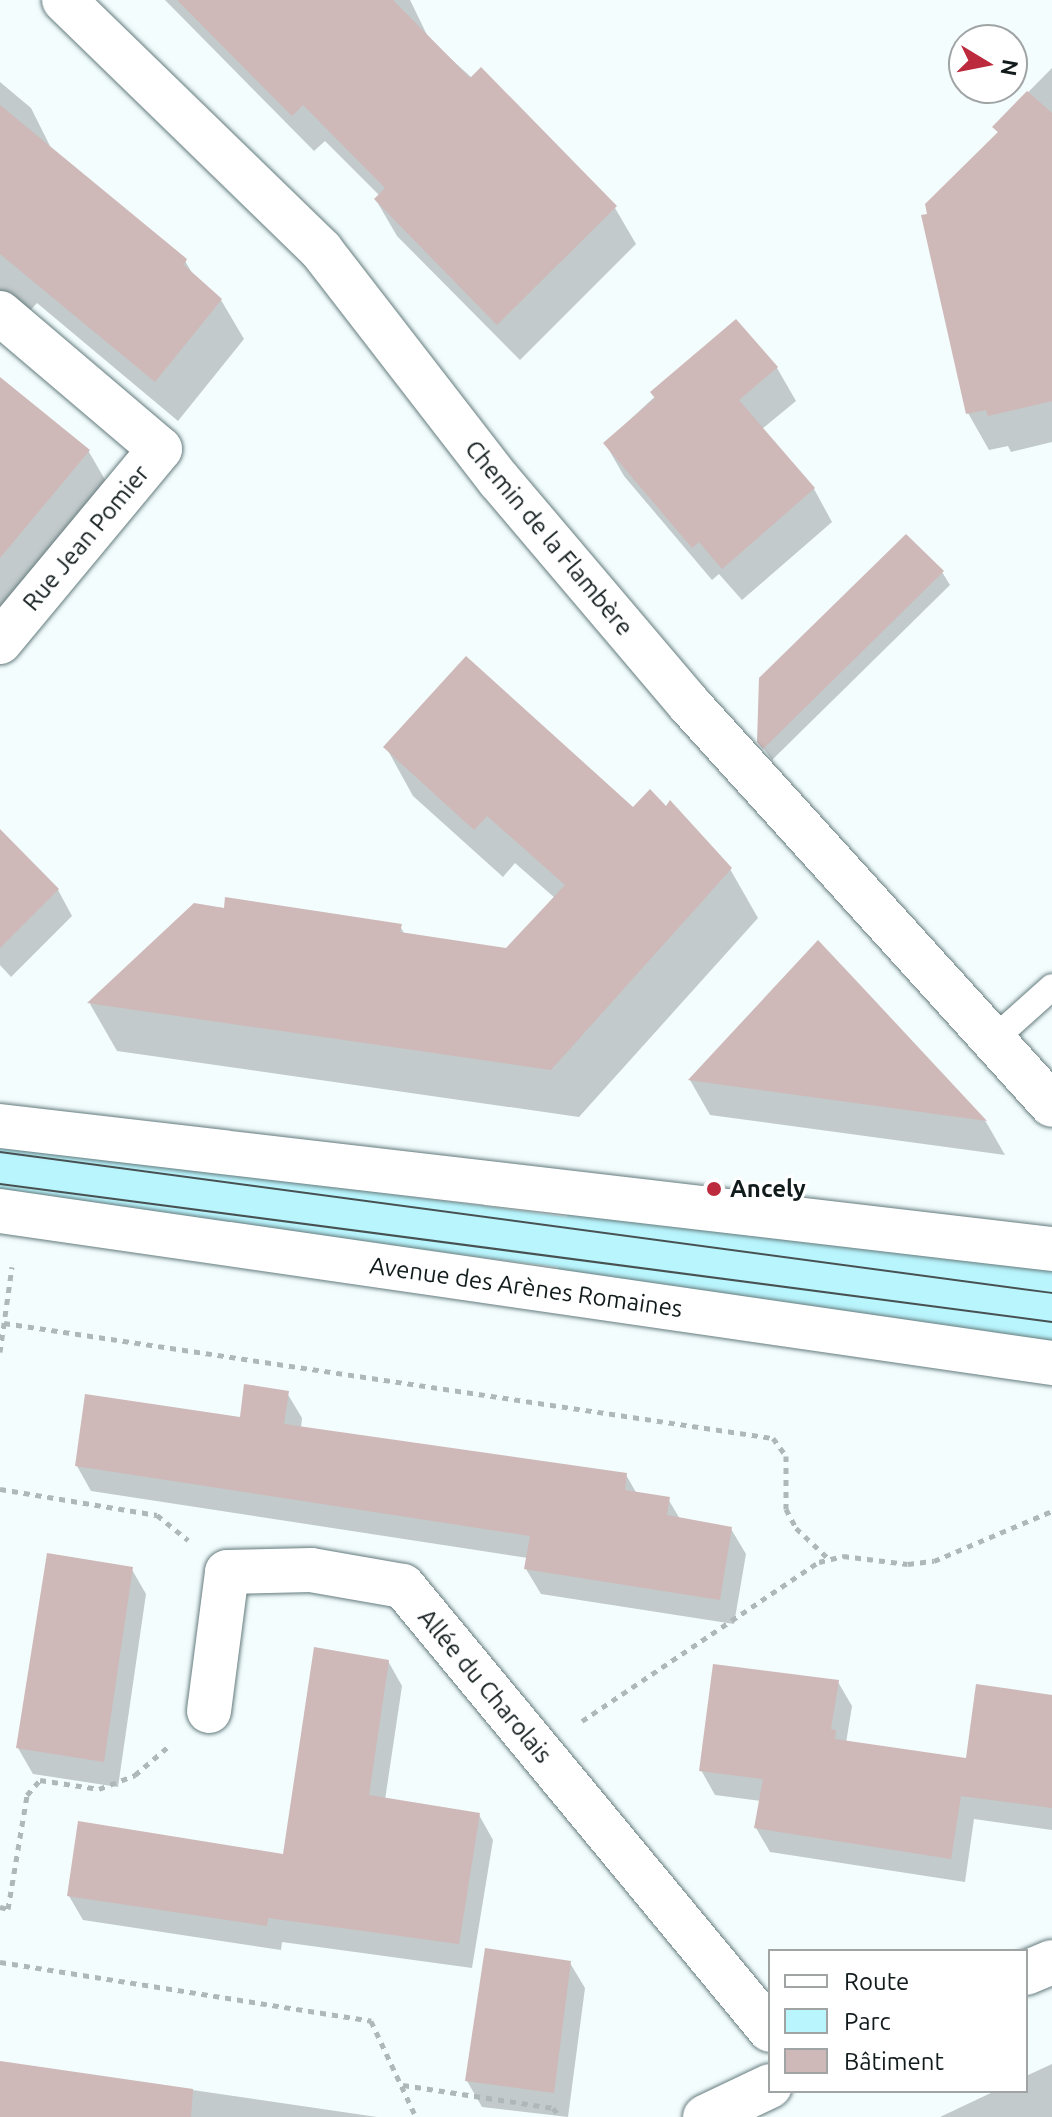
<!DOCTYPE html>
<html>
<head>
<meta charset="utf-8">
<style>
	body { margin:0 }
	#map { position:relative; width:1052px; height:2117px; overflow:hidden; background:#f3fdfe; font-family:Ubuntu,sans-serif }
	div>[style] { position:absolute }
	.green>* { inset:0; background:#b9f5fd }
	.shadow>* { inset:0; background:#0003 }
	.building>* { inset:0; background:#cfb8b8 }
	.path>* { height:5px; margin-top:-2.5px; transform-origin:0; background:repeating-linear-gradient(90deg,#aeb8b9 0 6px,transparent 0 12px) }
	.roads { filter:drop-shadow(0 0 2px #657b7d) drop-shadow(0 0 2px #657b7d) }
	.lane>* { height:26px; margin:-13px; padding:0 13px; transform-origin:13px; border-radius:13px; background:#fff }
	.street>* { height:44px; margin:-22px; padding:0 22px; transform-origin:22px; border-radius:22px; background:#fff }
	.secondary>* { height:44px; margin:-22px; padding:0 22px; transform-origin:22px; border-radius:22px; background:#fff }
	.tram>* { height:2px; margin:-1px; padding:0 1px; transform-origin:1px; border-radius:1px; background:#485152 }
	.dots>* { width:22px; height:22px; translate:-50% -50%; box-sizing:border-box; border:4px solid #fff; border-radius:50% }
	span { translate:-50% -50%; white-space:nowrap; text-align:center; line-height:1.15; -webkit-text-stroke:6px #fff; paint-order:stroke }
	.street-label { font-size:24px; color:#121b1c }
	.poi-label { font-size:24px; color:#121b1c; font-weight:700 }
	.left { translate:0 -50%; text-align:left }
	.legend { position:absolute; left:768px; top:1949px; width:260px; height:144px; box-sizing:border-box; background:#fff; border:2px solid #a0a4a4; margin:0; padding:10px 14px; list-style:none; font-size:24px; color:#121b1c }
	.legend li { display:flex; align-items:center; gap:16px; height:40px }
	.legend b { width:40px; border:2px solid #a0a4a4 }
	.north { position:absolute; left:948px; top:24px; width:80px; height:80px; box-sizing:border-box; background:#fff; border:2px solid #a0a4a4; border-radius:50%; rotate:100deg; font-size:22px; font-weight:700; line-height:32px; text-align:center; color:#121b1c }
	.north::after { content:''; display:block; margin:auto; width:28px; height:36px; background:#bb2a3d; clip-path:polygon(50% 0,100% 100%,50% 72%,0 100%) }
</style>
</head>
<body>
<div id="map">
	<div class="green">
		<div style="clip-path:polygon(0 1143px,567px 1217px,568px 1210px,1052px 1265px,1052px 1348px,557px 1274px,558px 1267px,0 1196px)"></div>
	</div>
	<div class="shadow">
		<div style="clip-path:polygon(165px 0,410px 0,429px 39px,615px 208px,636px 244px,520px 360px,397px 236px,376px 200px,380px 196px,325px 141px,314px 151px)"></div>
		<div style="clip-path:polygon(1052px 68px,1052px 442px,1011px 452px,1008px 446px,989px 450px,968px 413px,930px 216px,999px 134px,994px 127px)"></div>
		<div style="clip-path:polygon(0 82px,31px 108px,52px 150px,185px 261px,195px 278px,221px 300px,244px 339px,178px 421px,37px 303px,27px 314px,0 291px)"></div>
		<div style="clip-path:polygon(736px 321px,777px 368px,796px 401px,762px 429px,814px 489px,832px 522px,742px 600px,719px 574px,712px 580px,624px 476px,605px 443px)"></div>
		<div style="clip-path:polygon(0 379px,89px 452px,115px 497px,0 633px)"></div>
		<div style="clip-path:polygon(942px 572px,950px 585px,772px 760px,759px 742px)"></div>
		<div style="clip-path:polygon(386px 747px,633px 810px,730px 869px,758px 918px,579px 1117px,117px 1051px,90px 1004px,194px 905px,400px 926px,405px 935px,507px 950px,555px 898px,515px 863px,503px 877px,413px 796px)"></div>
		<div style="clip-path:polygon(0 832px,58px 890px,72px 916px,11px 977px,0 965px)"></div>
		<div style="clip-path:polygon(818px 943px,986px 1122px,1005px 1155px,710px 1115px,690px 1080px)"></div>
		<div style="clip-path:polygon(287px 1393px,302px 1418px,301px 1428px,626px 1475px,637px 1494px,668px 1499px,680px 1519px,731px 1529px,746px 1554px,734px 1624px,541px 1594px,526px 1569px,528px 1558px,91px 1491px,77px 1466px,242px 1419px)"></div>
		<div style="clip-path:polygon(131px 1568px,146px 1594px,118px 1787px,33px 1774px,18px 1748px)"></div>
		<div style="clip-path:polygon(388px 1661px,402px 1686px,385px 1800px,479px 1815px,493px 1840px,472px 1968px,282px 1942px,281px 1950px,83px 1920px,69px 1896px,284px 1856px)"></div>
		<div style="clip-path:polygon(838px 1682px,852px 1706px,846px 1743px,968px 1760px,1052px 1698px,1052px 1830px,974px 1819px,965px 1882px,770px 1852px,756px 1828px,761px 1801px,715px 1795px,701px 1770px)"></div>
		<div style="clip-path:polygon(570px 1963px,585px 1988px,568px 2117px,482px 2107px,467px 2081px)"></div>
		<div style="clip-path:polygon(0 2062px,377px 2117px,378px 2117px,0 2117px)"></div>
		<div style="clip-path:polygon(1052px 2064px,1052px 2117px,940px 2117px,995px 2091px,1026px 2091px,1026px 2076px)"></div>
	</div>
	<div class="building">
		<div style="clip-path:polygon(177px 0,393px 0,470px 78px,481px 67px,617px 206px,497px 325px,374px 199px,385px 188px,303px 105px,292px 116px)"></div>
		<div style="clip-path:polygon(1027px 91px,1052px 113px,1052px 401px,988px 416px,986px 410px,966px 414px,921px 215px,927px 214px,925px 204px,998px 132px,992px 127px)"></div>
		<div style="clip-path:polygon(0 105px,187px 259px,184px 265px,222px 299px,155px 382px,0 254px)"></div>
		<div style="clip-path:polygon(736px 319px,778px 367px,739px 400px,815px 488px,722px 569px,699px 542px,692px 548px,603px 443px,655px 398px,650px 392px)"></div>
		<div style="clip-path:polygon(0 377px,90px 450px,0 558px)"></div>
		<div style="clip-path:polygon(906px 534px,944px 571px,763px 749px,757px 742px,759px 678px)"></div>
		<div style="clip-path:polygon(466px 656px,633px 807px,650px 789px,666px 806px,670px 800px,732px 868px,551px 1070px,87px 1003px,194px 903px,224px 908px,225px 897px,402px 924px,400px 932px,506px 948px,565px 885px,487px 816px,474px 830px,383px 747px)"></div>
		<div style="clip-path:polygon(0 829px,59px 889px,0 948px)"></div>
		<div style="clip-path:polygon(818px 940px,864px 989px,987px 1121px,688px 1080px)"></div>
		<div style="clip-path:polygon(244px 1384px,289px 1391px,284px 1424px,627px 1473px,625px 1490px,670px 1497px,667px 1515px,732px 1527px,720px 1600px,524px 1569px,530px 1536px,75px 1466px,85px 1394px,240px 1417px)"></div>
		<div style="clip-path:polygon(47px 1553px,133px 1567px,104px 1762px,16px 1748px)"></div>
		<div style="clip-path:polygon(314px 1647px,389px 1660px,369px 1795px,480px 1813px,459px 1944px,268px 1918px,267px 1926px,67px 1896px,78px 1821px,283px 1854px)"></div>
		<div style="clip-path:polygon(713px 1664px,839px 1680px,831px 1729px,836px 1730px,835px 1739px,966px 1758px,976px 1684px,1052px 1695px,1052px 1808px,961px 1796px,951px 1859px,754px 1828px,763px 1779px,699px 1771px)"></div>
		<div style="clip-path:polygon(485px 1948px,571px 1961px,554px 2093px,465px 2081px)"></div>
		<div style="clip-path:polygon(0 2061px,193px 2089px,191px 2117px,0 2117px)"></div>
	</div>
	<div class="path">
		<div style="left:4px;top:1323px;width:778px;rotate:8.51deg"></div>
		<div style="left:773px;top:1438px;width:22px;rotate:54deg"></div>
		<div style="left:786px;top:1456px;width:53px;rotate:90deg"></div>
		<div style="left:786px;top:1509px;width:21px;rotate:62deg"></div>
		<div style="left:796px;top:1528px;width:45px;rotate:43.2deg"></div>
		<div style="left:0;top:1352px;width:86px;rotate:-82deg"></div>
		<div style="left:0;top:1489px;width:159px;rotate:9.4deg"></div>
		<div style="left:157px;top:1515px;width:40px;rotate:39deg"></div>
		<div style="left:582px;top:1721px;width:285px;rotate:-33.9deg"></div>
		<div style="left:819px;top:1562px;width:25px;rotate:-14deg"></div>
		<div style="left:843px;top:1556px;width:65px;rotate:7deg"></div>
		<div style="left:908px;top:1564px;width:26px;rotate:-7deg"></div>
		<div style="left:934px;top:1561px;width:128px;rotate:-23deg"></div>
		<div style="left:0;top:1907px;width:8px;rotate:14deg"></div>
		<div style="left:8px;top:1909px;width:116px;rotate:-80.5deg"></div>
		<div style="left:27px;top:1795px;width:20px;rotate:-49deg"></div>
		<div style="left:40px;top:1780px;width:60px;rotate:8.7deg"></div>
		<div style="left:99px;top:1789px;width:39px;rotate:-21deg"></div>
		<div style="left:135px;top:1775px;width:46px;rotate:-40.6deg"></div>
		<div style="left:0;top:1962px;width:376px;rotate:9deg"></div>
		<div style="left:371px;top:2021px;width:106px;rotate:64.9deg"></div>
		<div style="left:403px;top:2085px;width:152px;rotate:8.7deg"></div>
		<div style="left:553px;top:2108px;width:11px;rotate:52deg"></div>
	</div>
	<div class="roads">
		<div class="lane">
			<div style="left:993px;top:1040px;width:79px;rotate:-41.9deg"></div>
		</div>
		<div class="street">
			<div style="left:0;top:313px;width:210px;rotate:40.4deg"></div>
			<div style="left:160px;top:449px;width:251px;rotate:129.7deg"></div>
			<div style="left:209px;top:1711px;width:140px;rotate:-82.6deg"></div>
			<div style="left:227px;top:1572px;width:84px;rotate:-1.4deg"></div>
			<div style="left:311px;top:1570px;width:93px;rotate:9.9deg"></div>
			<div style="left:403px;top:1586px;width:576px;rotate:50.42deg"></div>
		</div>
		<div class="secondary">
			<div style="left:64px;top:0;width:359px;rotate:44.2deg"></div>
			<div style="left:321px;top:250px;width:291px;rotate:52.3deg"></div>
			<div style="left:499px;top:480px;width:292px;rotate:49.7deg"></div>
			<div style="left:688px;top:703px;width:542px;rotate:47.84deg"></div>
			<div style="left:0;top:1126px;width:1059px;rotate:6.67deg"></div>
			<div style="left:0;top:1211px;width:1063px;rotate:8.22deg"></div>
			<div style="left:1026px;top:1973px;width:28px;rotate:-23deg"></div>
			<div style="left:705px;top:2117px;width:72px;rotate:-25.5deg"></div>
		</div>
	</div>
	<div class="tram">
		<div style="left:0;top:1152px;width:1061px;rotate:7.63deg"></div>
		<div style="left:0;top:1184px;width:1061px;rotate:7.47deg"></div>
	</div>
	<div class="dots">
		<div style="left:714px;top:1189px;background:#bb2a3d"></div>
	</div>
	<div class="street-label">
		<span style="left:86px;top:538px;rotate:-50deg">Rue Jean Pomier</span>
		<span style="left:549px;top:538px;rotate:50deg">Chemin de la Flambère</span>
		<span style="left:526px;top:1287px;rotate:8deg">Avenue des Arènes Romaines</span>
		<span style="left:485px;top:1686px;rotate:50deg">Allée du Charolais</span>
	</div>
	<div class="poi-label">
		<span class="left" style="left:730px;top:1189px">Ancely</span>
	</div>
	<ul class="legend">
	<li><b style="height:10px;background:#fff"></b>Route</li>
	<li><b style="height:22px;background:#b9f5fd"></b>Parc</li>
	<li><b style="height:22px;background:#cfb8b8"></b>Bâtiment</li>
	</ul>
	<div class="north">N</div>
</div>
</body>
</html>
